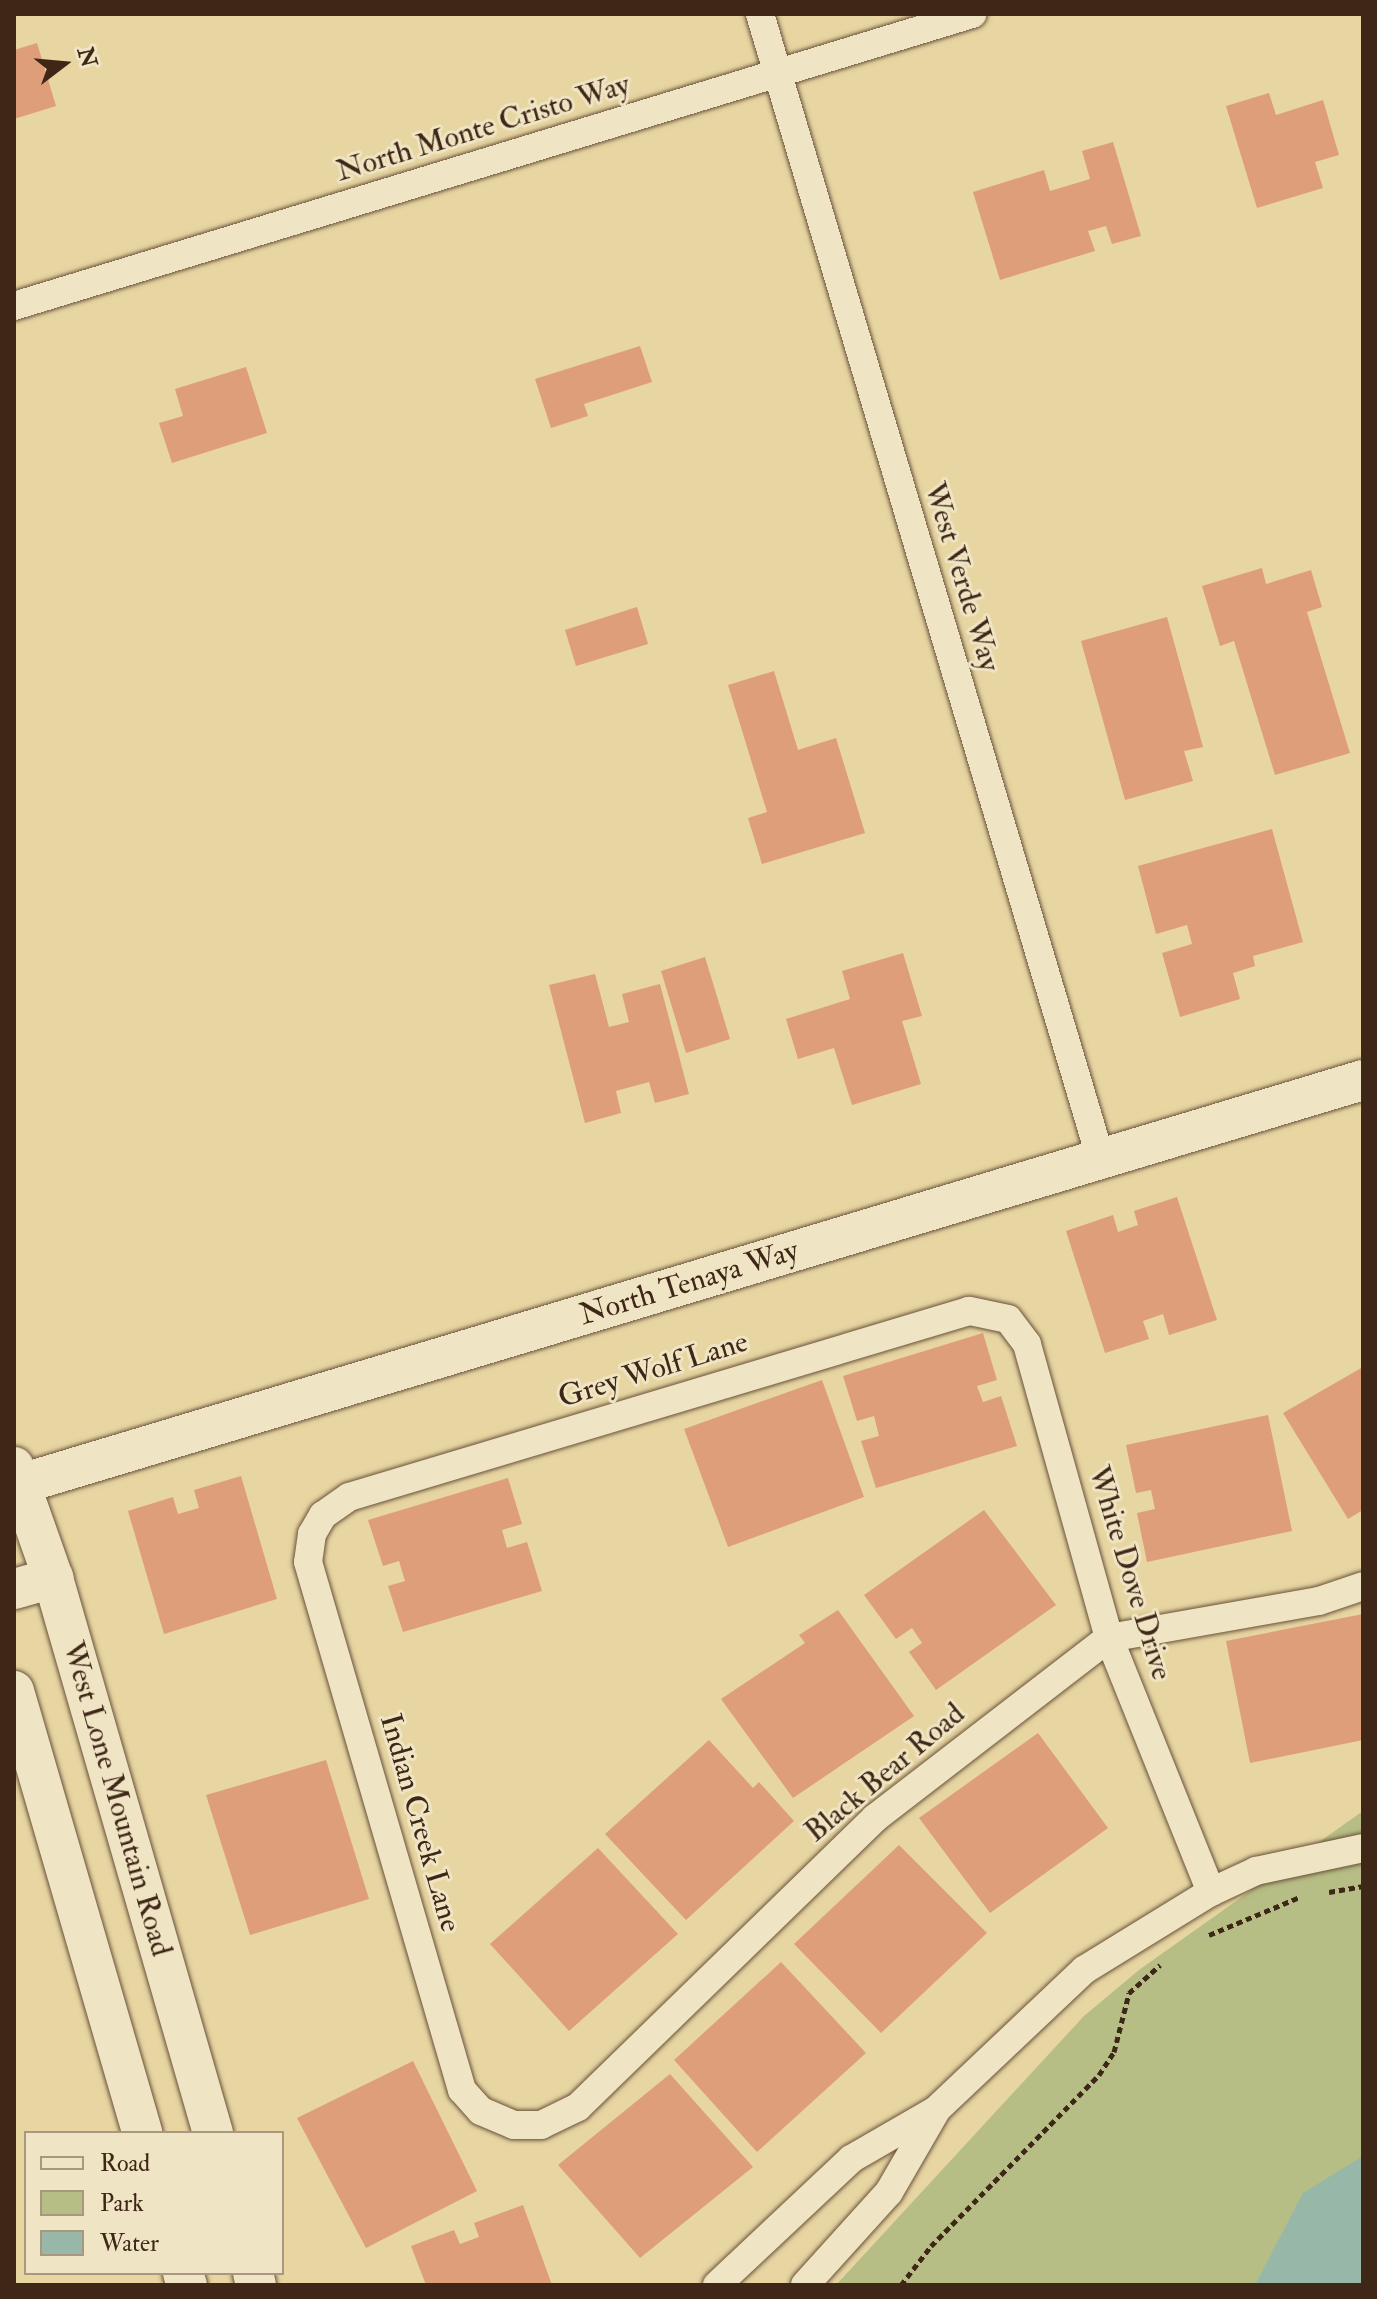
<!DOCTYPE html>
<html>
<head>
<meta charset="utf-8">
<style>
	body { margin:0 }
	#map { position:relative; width:1377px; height:2299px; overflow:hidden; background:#e7d5a2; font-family:"IM FELL Double Pica",serif }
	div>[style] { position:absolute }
	.green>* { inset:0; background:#b6bd85 }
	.water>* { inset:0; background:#97b8a9 }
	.building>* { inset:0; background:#df9e7a }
	.path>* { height:5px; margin-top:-2.5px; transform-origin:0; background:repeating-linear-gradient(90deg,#3f2718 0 6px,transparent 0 10px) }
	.roads { filter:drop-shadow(0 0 2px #69523a) drop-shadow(0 0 2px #69523a) }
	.street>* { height:28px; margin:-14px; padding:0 14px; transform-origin:14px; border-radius:14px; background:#efe4c3 }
	.secondary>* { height:40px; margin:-20px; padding:0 20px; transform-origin:20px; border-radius:20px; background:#efe4c3 }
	span { translate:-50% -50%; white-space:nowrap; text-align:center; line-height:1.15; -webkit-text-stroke:6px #efe4c3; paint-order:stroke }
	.street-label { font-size:30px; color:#3f2718 }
	.frame { position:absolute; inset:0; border:16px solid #3f2718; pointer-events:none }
	.legend { position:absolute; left:24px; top:2131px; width:260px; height:144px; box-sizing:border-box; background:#efe4c3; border:2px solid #a9987f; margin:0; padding:10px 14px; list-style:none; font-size:24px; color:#3f2718 }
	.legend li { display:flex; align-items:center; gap:16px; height:40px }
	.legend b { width:40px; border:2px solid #a9987f }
	.north { position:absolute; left:24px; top:24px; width:80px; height:80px; -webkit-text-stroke:6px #efe4c3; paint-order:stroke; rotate:74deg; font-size:22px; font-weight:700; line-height:32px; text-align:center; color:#3f2718 }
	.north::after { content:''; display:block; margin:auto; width:28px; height:36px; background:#3f2718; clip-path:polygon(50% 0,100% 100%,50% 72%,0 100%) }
</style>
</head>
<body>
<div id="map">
	<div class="green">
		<div style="clip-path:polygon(1363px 1811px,1363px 2285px,836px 2285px,1084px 2016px,1139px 1970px)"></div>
	</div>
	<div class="water">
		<div style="clip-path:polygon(1363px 2156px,1363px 2285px,1255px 2285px,1303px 2193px)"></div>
	</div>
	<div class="building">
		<div style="clip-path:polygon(37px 43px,56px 106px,14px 119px,14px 50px)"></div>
		<div style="clip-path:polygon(1269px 93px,1276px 115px,1323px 100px,1339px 155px,1315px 162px,1323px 188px,1257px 208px,1226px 106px)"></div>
		<div style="clip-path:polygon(1113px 142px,1141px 236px,1112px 244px,1106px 226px,1088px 231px,1095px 251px,1000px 280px,973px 192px,1044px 170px,1050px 191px,1090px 179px,1082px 151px)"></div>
		<div style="clip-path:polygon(640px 346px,652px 382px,584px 404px,588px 416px,551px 428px,535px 379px)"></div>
		<div style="clip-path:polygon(246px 367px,267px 433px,172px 463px,159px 423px,183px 416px,175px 389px)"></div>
		<div style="clip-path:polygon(1262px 568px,1266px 584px,1311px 570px,1322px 607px,1307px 612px,1350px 753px,1275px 775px,1234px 641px,1220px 646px,1202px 586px)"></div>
		<div style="clip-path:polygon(637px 607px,648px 644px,576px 666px,565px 630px)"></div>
		<div style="clip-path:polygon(1167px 617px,1203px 747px,1184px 751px,1193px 781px,1125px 800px,1081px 641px)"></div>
		<div style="clip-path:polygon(774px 671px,798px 750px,836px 738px,865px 833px,762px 864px,748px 818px,767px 812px,728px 685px)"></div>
		<div style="clip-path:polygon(1272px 829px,1303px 942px,1253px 956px,1255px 966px,1233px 973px,1240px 999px,1180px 1017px,1162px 953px,1192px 944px,1187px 925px,1156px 934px,1138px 866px)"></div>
		<div style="clip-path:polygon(903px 953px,922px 1016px,902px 1021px,921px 1084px,852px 1105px,834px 1048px,798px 1059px,786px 1019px,850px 999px,842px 971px)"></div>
		<div style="clip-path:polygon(705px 957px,730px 1039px,686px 1053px,661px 971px)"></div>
		<div style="clip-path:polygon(595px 974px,609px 1027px,629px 1022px,622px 994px,660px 984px,689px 1094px,655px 1103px,649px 1082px,616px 1091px,621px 1113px,585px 1123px,549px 985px)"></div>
		<div style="clip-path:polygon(1177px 1197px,1217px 1320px,1169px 1335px,1163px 1314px,1143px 1321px,1149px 1339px,1105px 1353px,1066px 1231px,1113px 1215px,1118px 1232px,1138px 1225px,1134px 1211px)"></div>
		<div style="clip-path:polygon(983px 1333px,997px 1380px,977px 1386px,983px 1402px,1001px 1396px,1017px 1446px,876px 1488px,861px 1441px,879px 1436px,874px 1416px,857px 1421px,843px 1376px)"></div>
		<div style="clip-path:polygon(1363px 1367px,1363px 1510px,1348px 1519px,1283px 1413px)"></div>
		<div style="clip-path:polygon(822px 1380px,864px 1497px,728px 1547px,684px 1429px)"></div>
		<div style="clip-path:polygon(1268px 1415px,1292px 1531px,1147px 1562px,1137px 1513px,1155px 1509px,1151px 1490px,1136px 1493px,1126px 1445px)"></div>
		<div style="clip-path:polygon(241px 1476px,277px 1599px,164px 1634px,128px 1511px,173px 1497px,178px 1514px,199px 1508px,194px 1490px)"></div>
		<div style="clip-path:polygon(508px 1478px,522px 1524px,502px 1530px,507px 1548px,527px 1542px,542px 1591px,403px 1632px,388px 1586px,405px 1581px,399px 1561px,383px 1566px,368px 1520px)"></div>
		<div style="clip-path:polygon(984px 1510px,1056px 1605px,936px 1690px,909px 1652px,922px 1643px,912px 1628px,896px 1639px,864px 1595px)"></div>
		<div style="clip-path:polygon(838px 1610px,914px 1716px,793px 1798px,721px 1699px,805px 1643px,799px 1635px)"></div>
		<div style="clip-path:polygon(1363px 1614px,1363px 1740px,1250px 1763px,1226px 1641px)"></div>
		<div style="clip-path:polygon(1038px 1733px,1108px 1828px,990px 1913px,919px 1818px)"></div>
		<div style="clip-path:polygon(709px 1740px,753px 1788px,759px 1782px,794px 1821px,686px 1920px,605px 1834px)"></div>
		<div style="clip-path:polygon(326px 1760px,369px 1899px,250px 1935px,206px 1795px)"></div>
		<div style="clip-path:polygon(899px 1845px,987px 1933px,881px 2033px,794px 1944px)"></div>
		<div style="clip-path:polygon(598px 1848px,678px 1934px,569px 2031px,490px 1944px)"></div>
		<div style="clip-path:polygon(781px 1962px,866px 2053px,757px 2152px,674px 2060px)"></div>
		<div style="clip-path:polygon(413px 2061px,477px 2191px,366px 2248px,297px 2118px)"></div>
		<div style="clip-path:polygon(670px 2074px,753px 2167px,640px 2258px,558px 2165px)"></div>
		<div style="clip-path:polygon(523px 2205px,552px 2285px,426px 2285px,411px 2246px,454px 2230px,460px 2244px,479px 2237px,474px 2223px)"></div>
	</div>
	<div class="path">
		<div style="left:1329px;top:1892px;width:35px;rotate:-10deg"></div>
		<div style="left:1209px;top:1935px;width:99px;rotate:-22.7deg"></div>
		<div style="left:901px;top:2285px;width:49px;rotate:-52.4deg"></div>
		<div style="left:931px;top:2246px;width:240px;rotate:-45.5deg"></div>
		<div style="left:1099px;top:2075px;width:27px;rotate:-57deg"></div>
		<div style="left:1114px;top:2052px;width:61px;rotate:-75.7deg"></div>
		<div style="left:1129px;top:1993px;width:42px;rotate:-42.1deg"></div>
	</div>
	<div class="roads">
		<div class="street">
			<div style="left:760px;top:14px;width:1196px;rotate:73.43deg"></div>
			<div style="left:14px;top:306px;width:1002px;rotate:-16.95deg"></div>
			<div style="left:1211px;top:1892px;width:274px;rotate:-111.9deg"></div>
			<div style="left:1109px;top:1638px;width:305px;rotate:-105.6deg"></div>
			<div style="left:1027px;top:1344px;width:31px;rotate:-127deg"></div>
			<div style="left:1008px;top:1319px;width:40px;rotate:-168deg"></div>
			<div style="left:969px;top:1311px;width:647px;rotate:163.3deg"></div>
			<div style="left:349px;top:1497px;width:32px;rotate:145deg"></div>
			<div style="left:323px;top:1515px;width:22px;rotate:120deg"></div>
			<div style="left:312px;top:1534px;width:28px;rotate:98deg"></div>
			<div style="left:308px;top:1562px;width:550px;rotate:73.74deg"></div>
			<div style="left:462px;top:2090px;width:28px;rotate:48deg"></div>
			<div style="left:481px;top:2111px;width:36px;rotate:23deg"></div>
			<div style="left:514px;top:2125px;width:27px"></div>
			<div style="left:541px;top:2125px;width:41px;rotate:-25.9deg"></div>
			<div style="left:578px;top:2107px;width:414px;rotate:-44.2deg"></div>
			<div style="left:875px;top:1818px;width:295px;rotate:-37.6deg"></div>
			<div style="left:1109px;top:1638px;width:213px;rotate:-10deg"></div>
			<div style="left:1319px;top:1601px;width:46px;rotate:-18.8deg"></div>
			<div style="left:717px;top:2285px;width:184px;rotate:-43.2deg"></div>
			<div style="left:851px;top:2159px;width:98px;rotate:-30deg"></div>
			<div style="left:936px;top:2110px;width:204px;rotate:-43.4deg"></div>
			<div style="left:1084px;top:1970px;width:149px;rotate:-31.6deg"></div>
			<div style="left:1211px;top:1892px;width:50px;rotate:-25deg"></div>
			<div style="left:1256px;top:1871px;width:109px;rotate:-12.1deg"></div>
			<div style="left:805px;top:2285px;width:125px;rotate:-47.9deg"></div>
			<div style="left:889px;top:2192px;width:94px;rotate:-59.9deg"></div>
		</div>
		<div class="secondary">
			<div style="left:14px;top:1467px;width:118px;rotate:70.6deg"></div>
			<div style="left:53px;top:1578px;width:578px;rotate:73.92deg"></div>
			<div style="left:14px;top:1486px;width:1409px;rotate:-16.75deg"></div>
			<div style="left:14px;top:1589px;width:41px;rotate:-15.8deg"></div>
			<div style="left:14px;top:1691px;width:460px;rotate:73.8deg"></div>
			<div style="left:183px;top:2273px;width:13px;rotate:72deg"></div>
			<div style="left:253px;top:2273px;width:12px;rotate:76deg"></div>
		</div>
	</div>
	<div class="street-label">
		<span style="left:483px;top:128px;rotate:-17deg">North Monte Cristo Way</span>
		<span style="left:962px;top:577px;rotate:73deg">West Verde Way</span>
		<span style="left:689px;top:1283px;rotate:-17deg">North Tenaya Way</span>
		<span style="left:653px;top:1370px;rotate:-17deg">Grey Wolf Lane</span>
		<span style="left:1130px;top:1573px;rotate:73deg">White Dove Drive</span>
		<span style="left:885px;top:1773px;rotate:-40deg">Black Bear Road</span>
		<span style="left:117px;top:1799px;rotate:74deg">West Lone Mountain Road</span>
		<span style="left:420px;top:1823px;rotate:74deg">Indian Creek Lane</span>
	</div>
	<div class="frame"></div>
	<ul class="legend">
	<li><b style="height:10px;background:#efe4c3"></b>Road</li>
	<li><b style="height:22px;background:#b6bd85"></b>Park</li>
	<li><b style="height:22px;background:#97b8a9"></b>Water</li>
	</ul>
	<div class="north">N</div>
</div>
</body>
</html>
